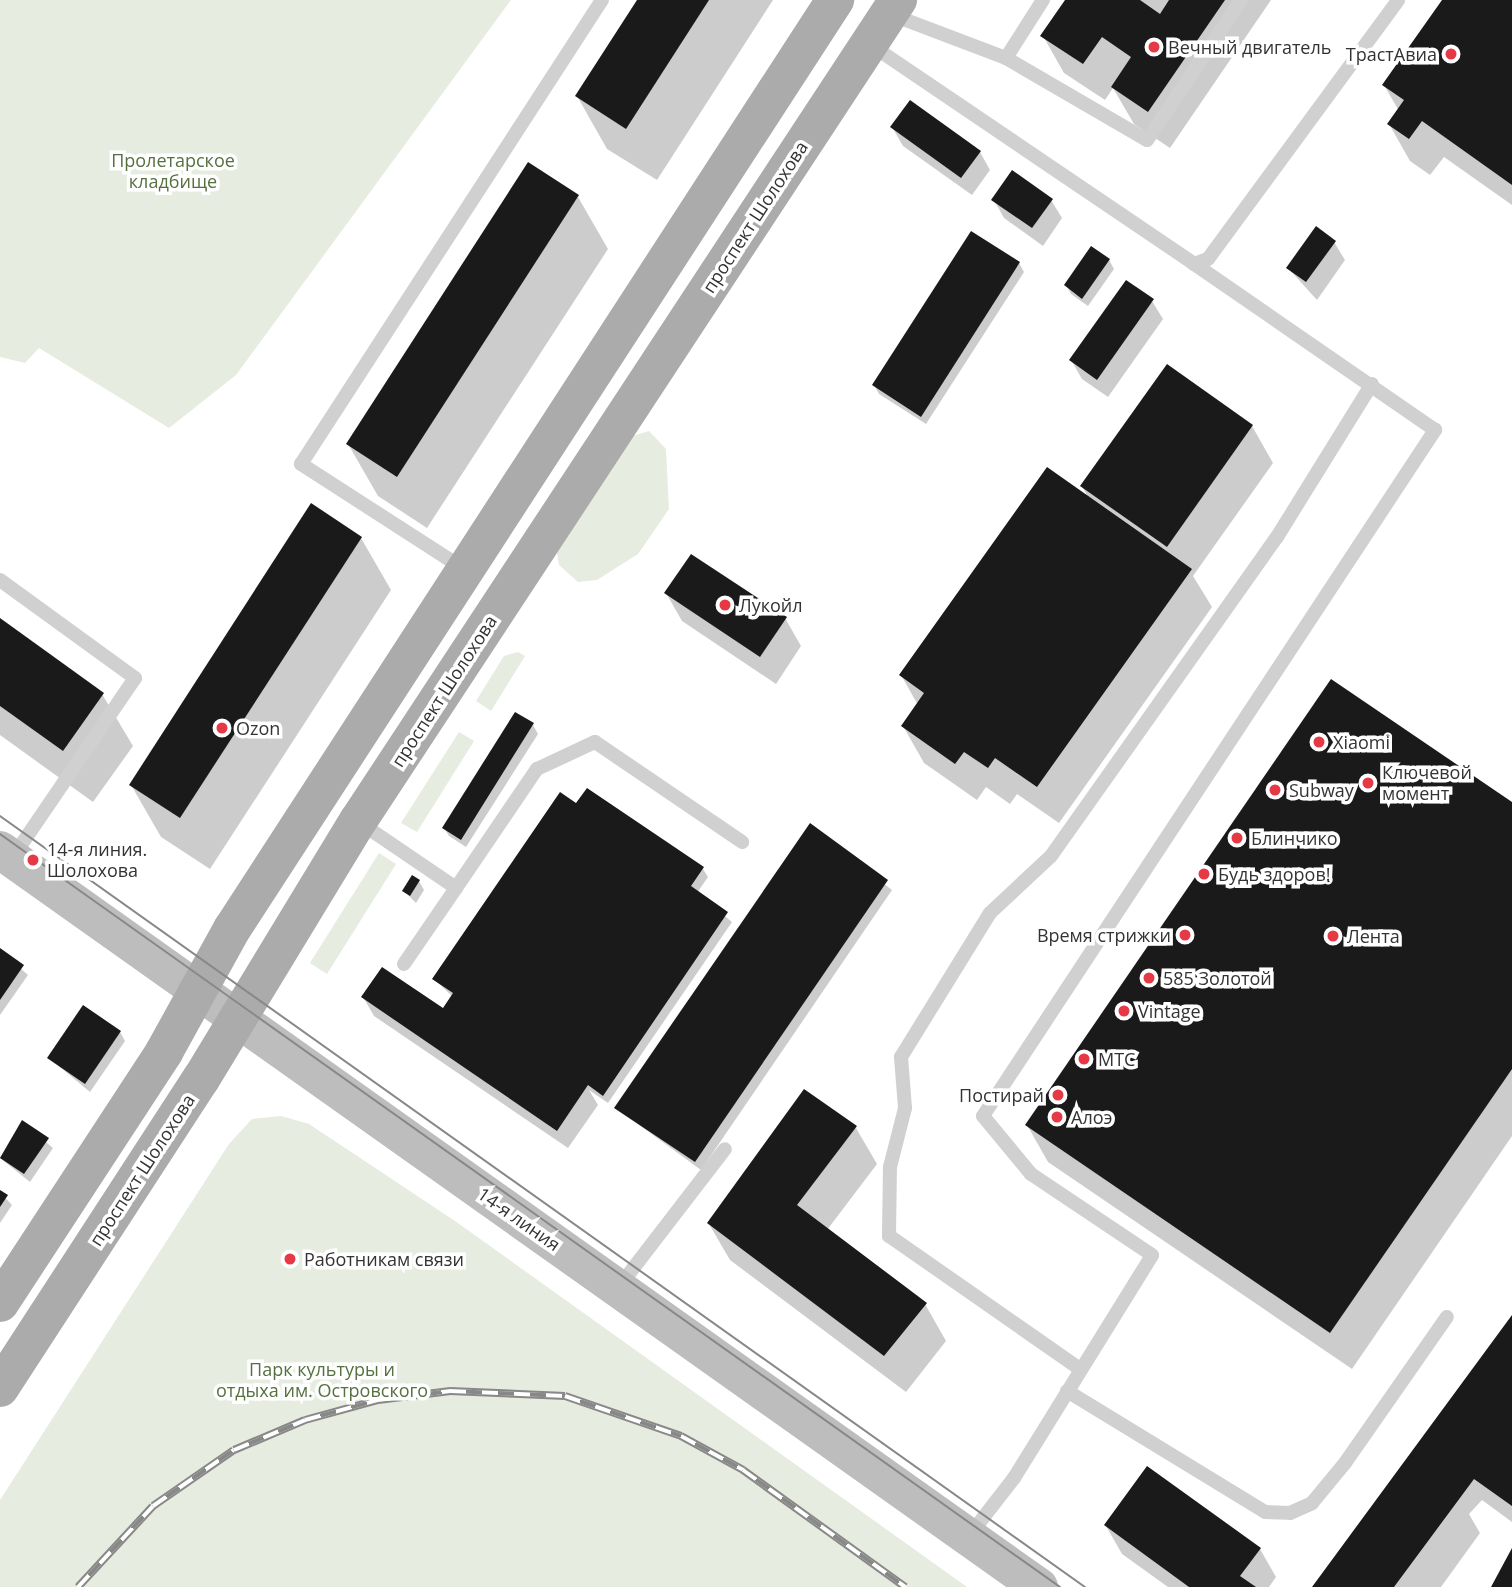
<!DOCTYPE html>
<html>
<head>
<meta charset="utf-8">
<style>
	body { margin:0 }
	#map { position:relative; width:1512px; height:1587px; overflow:hidden; background:#fff; font-family:"Open Sans",sans-serif }
	div>[style] { position:absolute }
	.green>* { inset:0; background:#e6ecdf }
	.shadow>* { inset:0; background:#0003 }
	.building>* { inset:0; background:#1a1a1a }
	.lane>* { height:14px; margin:-7px; padding:0 7px; transform-origin:7px; border-radius:7px; background:#d0d0d0 }
	.secondary>* { height:38px; margin:-19px; padding:0 19px; transform-origin:19px; border-radius:19px; background:#bdbdbd }
	.primary>* { height:38px; margin:-19px; padding:0 19px; transform-origin:19px; border-radius:19px; background:#ababab }
	.tram>* { height:2px; margin:-1px; padding:0 1px; transform-origin:1px; border-radius:1px; background:#888 }
	.rail>* { height:8px; margin-top:-4px; transform-origin:0; background:repeating-linear-gradient(90deg,#fff 0 16px,#888 0 32px); box-sizing:border-box; border-block:2px solid #888 }
	.dots>* { width:19px; height:19px; translate:-50% -50%; box-sizing:border-box; border:4px solid #fff; border-radius:50% }
	span { translate:-50% -50%; white-space:nowrap; text-align:center; line-height:1.15; -webkit-text-stroke:7px #fff; paint-order:stroke }
	.poi-label { font-size:18px; color:#333 }
	.left { translate:0 -50%; text-align:left }
	.right { translate:-100% -50%; text-align:right }
	.park-label { font-size:18px; color:#56703f }
	.street-label { font-size:18px; color:#333 }
</style>
</head>
<body>
<div id="map">
	<div class="green">
		<div style="clip-path:polygon(0 0,511px 0,236px 375px,169px 428px,39px 348px,25px 363px,0 357px)"></div>
		<div style="clip-path:polygon(649px 431px,666px 449px,669px 509px,638px 554px,597px 580px,578px 582px,559px 565px,556px 547px,629px 437px)"></div>
		<div style="clip-path:polygon(518px 652px,525px 656px,491px 711px,476px 701px,504px 656px)"></div>
		<div style="clip-path:polygon(459px 732px,474px 741px,417px 832px,401px 823px)"></div>
		<div style="clip-path:polygon(379px 853px,396px 864px,327px 974px,310px 963px)"></div>
		<div style="clip-path:polygon(281px 1116px,309px 1124px,455px 1221px,967px 1587px,0 1587px,0 1500px,229px 1144px,252px 1119px)"></div>
	</div>
	<div class="shadow">
		<div style="clip-path:polygon(639px 0,773px 0,657px 180px,607px 149px,577px 96px)"></div>
		<div style="clip-path:polygon(1067px 0,1271px 0,1170px 148px,1134px 124px,1113px 88px,1105px 100px,1064px 73px,1043px 36px)"></div>
		<div style="clip-path:polygon(1445px 0,1512px 0,1512px 205px,1444px 157px,1430px 175px,1410px 161px,1389px 124px,1399px 111px,1384px 85px)"></div>
		<div style="clip-path:polygon(892px 127px,980px 152px,990px 170px,972px 195px,903px 146px)"></div>
		<div style="clip-path:polygon(578px 197px,608px 249px,427px 528px,378px 496px,348px 444px)"></div>
		<div style="clip-path:polygon(994px 200px,1051px 200px,1062px 218px,1043px 246px,1004px 218px)"></div>
		<div style="clip-path:polygon(1334px 242px,1345px 260px,1317px 300px,1288px 268px)"></div>
		<div style="clip-path:polygon(1109px 260px,1114px 269px,1088px 306px,1071px 294px,1066px 285px)"></div>
		<div style="clip-path:polygon(1019px 263px,1024px 272px,926px 424px,879px 394px,874px 385px)"></div>
		<div style="clip-path:polygon(1152px 301px,1163px 319px,1108px 397px,1082px 379px,1071px 360px)"></div>
		<div style="clip-path:polygon(1252px 426px,1273px 463px,1193px 576px,1212px 607px,1059px 823px,1017px 794px,1010px 804px,986px 787px,977px 800px,924px 763px,903px 726px,918px 705px,901px 675px,1089px 499px,1082px 486px)"></div>
		<div style="clip-path:polygon(361px 538px,391px 590px,210px 869px,161px 837px,131px 785px)"></div>
		<div style="clip-path:polygon(666px 593px,785px 618px,801px 646px,776px 684px,682px 621px)"></div>
		<div style="clip-path:polygon(0 621px,102px 694px,133px 746px,93px 802px,0 735px)"></div>
		<div style="clip-path:polygon(533px 725px,538px 734px,466px 847px,449px 836px,444px 828px)"></div>
		<div style="clip-path:polygon(1512px 804px,1512px 1136px,1352px 1369px,1048px 1162px,1027px 1125px)"></div>
		<div style="clip-path:polygon(577px 806px,703px 869px,708px 877px,697px 893px,732px 922px,608px 1103px,589px 1090px,598px 1105px,568px 1148px,374px 1016px,363px 997px,443px 1011px,453px 997px,434px 979px)"></div>
		<div style="clip-path:polygon(810px 826px,892px 890px,701px 1170px,616px 1108px)"></div>
		<div style="clip-path:polygon(419px 881px,424px 890px,416px 903px,404px 891px)"></div>
		<div style="clip-path:polygon(0 950px,28px 975px,0 1015px)"></div>
		<div style="clip-path:polygon(120px 1032px,125px 1041px,90px 1092px,49px 1058px)"></div>
		<div style="clip-path:polygon(22px 1122px,53px 1148px,30px 1182px,0 1158px)"></div>
		<div style="clip-path:polygon(856px 1128px,877px 1164px,827px 1230px,925px 1304px,946px 1341px,906px 1392px,730px 1260px,709px 1224px)"></div>
		<div style="clip-path:polygon(0 1192px,12px 1205px,0 1223px)"></div>
		<div style="clip-path:polygon(1512px 1318px,1512px 1522px,1482px 1500px,1469px 1514px,1480px 1533px,1441px 1587px,1314px 1587px)"></div>
		<div style="clip-path:polygon(1106px 1526px,1260px 1549px,1276px 1577px,1269px 1587px,1168px 1587px,1122px 1554px)"></div>
	</div>
	<div class="building">
		<div style="clip-path:polygon(637px 0,709px 0,626px 129px,575px 96px)"></div>
		<div style="clip-path:polygon(1065px 0,1140px 0,1160px 14px,1169px 0,1225px 0,1148px 112px,1111px 87px,1131px 57px,1102px 37px,1083px 64px,1040px 36px)"></div>
		<div style="clip-path:polygon(1442px 0,1512px 0,1512px 185px,1422px 121px,1409px 139px,1387px 124px,1404px 100px,1382px 85px)"></div>
		<div style="clip-path:polygon(910px 100px,981px 151px,961px 178px,890px 127px)"></div>
		<div style="clip-path:polygon(528px 162px,579px 195px,397px 477px,346px 444px)"></div>
		<div style="clip-path:polygon(1012px 170px,1053px 199px,1032px 228px,991px 200px)"></div>
		<div style="clip-path:polygon(1316px 226px,1336px 241px,1306px 282px,1286px 268px)"></div>
		<div style="clip-path:polygon(971px 231px,1020px 262px,921px 417px,872px 385px)"></div>
		<div style="clip-path:polygon(1091px 246px,1110px 259px,1082px 299px,1064px 285px)"></div>
		<div style="clip-path:polygon(1126px 280px,1154px 299px,1097px 380px,1069px 360px)"></div>
		<div style="clip-path:polygon(1167px 364px,1253px 425px,1167px 547px,1080px 486px)"></div>
		<div style="clip-path:polygon(1047px 467px,1192px 569px,1037px 787px,995px 758px,988px 768px,964px 752px,955px 764px,901px 726px,924px 693px,899px 675px)"></div>
		<div style="clip-path:polygon(311px 503px,362px 537px,180px 818px,129px 785px)"></div>
		<div style="clip-path:polygon(691px 554px,787px 617px,760px 657px,664px 593px)"></div>
		<div style="clip-path:polygon(0 618px,104px 693px,63px 751px,0 706px)"></div>
		<div style="clip-path:polygon(1331px 679px,1512px 802px,1512px 1069px,1330px 1333px,1025px 1125px)"></div>
		<div style="clip-path:polygon(515px 712px,534px 723px,461px 840px,442px 828px)"></div>
		<div style="clip-path:polygon(587px 788px,704px 867px,691px 886px,728px 912px,603px 1096px,588px 1085px,557px 1131px,361px 997px,382px 967px,443px 1008px,453px 993px,432px 979px,560px 792px,576px 803px)"></div>
		<div style="clip-path:polygon(810px 823px,888px 880px,695px 1162px,614px 1108px)"></div>
		<div style="clip-path:polygon(412px 875px,420px 880px,410px 896px,402px 891px)"></div>
		<div style="clip-path:polygon(0 948px,24px 965px,0 1000px)"></div>
		<div style="clip-path:polygon(83px 1005px,121px 1031px,85px 1084px,47px 1058px)"></div>
		<div style="clip-path:polygon(804px 1089px,857px 1126px,797px 1205px,927px 1303px,884px 1356px,707px 1223px)"></div>
		<div style="clip-path:polygon(22px 1120px,49px 1138px,24px 1174px,0 1158px)"></div>
		<div style="clip-path:polygon(0 1190px,8px 1195px,0 1207px)"></div>
		<div style="clip-path:polygon(1512px 1315px,1512px 1506px,1474px 1479px,1394px 1587px,1312px 1587px)"></div>
		<div style="clip-path:polygon(1147px 1466px,1261px 1548px,1240px 1576px,1256px 1587px,1189px 1587px,1104px 1525px)"></div>
		<div style="clip-path:polygon(1512px 1548px,1512px 1587px,1491px 1587px)"></div>
	</div>
	<div class="lane">
		<div style="left:890px;top:14px;width:124px;rotate:20.8deg"></div>
		<div style="left:1006px;top:58px;width:69px;rotate:-57.5deg"></div>
		<div style="left:871px;top:45px;width:390px;rotate:34.1deg"></div>
		<div style="left:1194px;top:264px;width:15px;rotate:-20deg"></div>
		<div style="left:1208px;top:259px;width:321px;rotate:-53.7deg"></div>
		<div style="left:1006px;top:58px;width:163px;rotate:30.2deg"></div>
		<div style="left:1147px;top:140px;width:169px;rotate:-56.1deg"></div>
		<div style="left:464px;top:569px;width:194px;rotate:-147.2deg"></div>
		<div style="left:301px;top:464px;width:553px;rotate:-57.03deg"></div>
		<div style="left:0;top:580px;width:167px;rotate:36deg"></div>
		<div style="left:135px;top:678px;width:217px;rotate:124.3deg"></div>
		<div style="left:359px;top:822px;width:117px;rotate:34.2deg"></div>
		<div style="left:456px;top:888px;width:92px;rotate:124.4deg"></div>
		<div style="left:456px;top:888px;width:144px;rotate:-55.8deg"></div>
		<div style="left:537px;top:769px;width:64px;rotate:-25deg"></div>
		<div style="left:595px;top:742px;width:178px;rotate:34.2deg"></div>
		<div style="left:618px;top:1288px;width:175px;rotate:-52.4deg"></div>
		<div style="left:1080px;top:1369px;width:233px;rotate:-145.1deg"></div>
		<div style="left:889px;top:1236px;width:69px;rotate:-89.2deg"></div>
		<div style="left:890px;top:1167px;width:61px;rotate:-75.7deg"></div>
		<div style="left:905px;top:1108px;width:51px;rotate:-94.5deg"></div>
		<div style="left:901px;top:1057px;width:169px;rotate:-58.3deg"></div>
		<div style="left:990px;top:913px;width:83px;rotate:-43.1deg"></div>
		<div style="left:1051px;top:856px;width:391px;rotate:-54.7deg"></div>
		<div style="left:1277px;top:537px;width:180px;rotate:-58.2deg"></div>
		<div style="left:1067px;top:1391px;width:232px;rotate:31.4deg"></div>
		<div style="left:1265px;top:1512px;width:25px;rotate:2deg"></div>
		<div style="left:1290px;top:1513px;width:24px;rotate:-24deg"></div>
		<div style="left:1312px;top:1503px;width:52px;rotate:-50.5deg"></div>
		<div style="left:1345px;top:1463px;width:178px;rotate:-55.1deg"></div>
		<div style="left:969px;top:1536px;width:73px;rotate:-52.2deg"></div>
		<div style="left:1014px;top:1478px;width:262px;rotate:-58.2deg"></div>
		<div style="left:1152px;top:1255px;width:146px;rotate:-146.2deg"></div>
		<div style="left:1031px;top:1174px;width:75px;rotate:-129.6deg"></div>
		<div style="left:983px;top:1116px;width:822px;rotate:-56.62deg"></div>
		<div style="left:1435px;top:430px;width:293px;rotate:-145.4deg"></div>
	</div>
	<div class="secondary">
		<div style="left:0;top:850px;width:1274px;rotate:35.35deg"></div>
	</div>
	<div class="primary">
		<div style="left:0;top:1303px;width:300px;rotate:-56.8deg"></div>
		<div style="left:164px;top:1052px;width:141px;rotate:-61.1deg"></div>
		<div style="left:232px;top:929px;width:1108px;rotate:-57.01deg"></div>
		<div style="left:0;top:1388px;width:369px;rotate:-57deg"></div>
		<div style="left:201px;top:1079px;width:302px;rotate:-58.7deg"></div>
		<div style="left:358px;top:821px;width:983px;rotate:-56.67deg"></div>
	</div>
	<div class="tram">
		<div style="left:0;top:816px;width:1331px;rotate:35.4deg"></div>
		<div style="left:0;top:834px;width:1300px;rotate:35.39deg"></div>
	</div>
	<div class="rail">
		<div style="left:78px;top:1587px;width:110px;rotate:-47.2deg"></div>
		<div style="left:153px;top:1506px;width:98px;rotate:-34.7deg"></div>
		<div style="left:234px;top:1450px;width:77px;rotate:-22.9deg"></div>
		<div style="left:305px;top:1420px;width:76px;rotate:-15.3deg"></div>
		<div style="left:378px;top:1400px;width:73px;rotate:-7.1deg"></div>
		<div style="left:450px;top:1391px;width:115px;rotate:2.5deg"></div>
		<div style="left:565px;top:1396px;width:123px;rotate:19deg"></div>
		<div style="left:681px;top:1436px;width:71px;rotate:28.7deg"></div>
		<div style="left:743px;top:1470px;width:200px;rotate:35.8deg"></div>
	</div>
	<div class="dots">
		<div style="left:1154px;top:47px;background:#e63946"></div>
		<div style="left:1451px;top:54px;background:#e63946"></div>
		<div style="left:725px;top:605px;background:#e63946"></div>
		<div style="left:222px;top:728px;background:#e63946"></div>
		<div style="left:1319px;top:742px;background:#e63946"></div>
		<div style="left:1368px;top:783px;background:#e63946"></div>
		<div style="left:1275px;top:790px;background:#e63946"></div>
		<div style="left:1237px;top:838px;background:#e63946"></div>
		<div style="left:33px;top:860px;background:#e63946"></div>
		<div style="left:1204px;top:874px;background:#e63946"></div>
		<div style="left:1185px;top:935px;background:#e63946"></div>
		<div style="left:1333px;top:936px;background:#e63946"></div>
		<div style="left:1149px;top:978px;background:#e63946"></div>
		<div style="left:1124px;top:1011px;background:#e63946"></div>
		<div style="left:1084px;top:1059px;background:#e63946"></div>
		<div style="left:1058px;top:1095px;background:#e63946"></div>
		<div style="left:1057px;top:1117px;background:#e63946"></div>
		<div style="left:290px;top:1259px;background:#e63946"></div>
	</div>
	<div class="poi-label">
		<span class="left" style="left:1168px;top:47px">Вечный двигатель</span>
		<span class="right" style="left:1437px;top:54px">ТрастАвиа</span>
		<span class="left" style="left:739px;top:605px">Лукойл</span>
		<span class="left" style="left:236px;top:728px">Ozon</span>
		<span class="left" style="left:1333px;top:742px">Xiaomi</span>
		<span class="left" style="left:1382px;top:783px">Ключевой<br>момент</span>
		<span class="left" style="left:1289px;top:790px">Subway</span>
		<span class="left" style="left:1251px;top:838px">Блинчико</span>
		<span class="left" style="left:47px;top:860px">14-я линия.<br>Шолохова</span>
		<span class="left" style="left:1218px;top:874px">Будь здоров!</span>
		<span class="right" style="left:1171px;top:935px">Время стрижки</span>
		<span class="left" style="left:1347px;top:936px">Лента</span>
		<span class="left" style="left:1163px;top:978px">585 Золотой</span>
		<span class="left" style="left:1138px;top:1011px">Vintage</span>
		<span class="left" style="left:1098px;top:1059px">МТС</span>
		<span class="right" style="left:1044px;top:1095px">Постирай</span>
		<span class="left" style="left:1071px;top:1117px">Алоэ</span>
		<span class="left" style="left:304px;top:1259px">Работникам связи</span>
	</div>
	<div class="park-label">
		<span style="left:173px;top:171px">Пролетарское<br>кладбище</span>
		<span style="left:322px;top:1380px">Парк культуры и<br>отдыха им. Островского</span>
	</div>
	<div class="street-label">
		<span style="left:755px;top:217px;rotate:-57deg">проспект Шолохова</span>
		<span style="left:444px;top:691px;rotate:-57deg">проспект Шолохова</span>
		<span style="left:142px;top:1170px;rotate:-57deg">проспект Шолохова</span>
		<span style="left:519px;top:1219px;rotate:35deg">14-я линия</span>
	</div>
</div>
</body>
</html>
